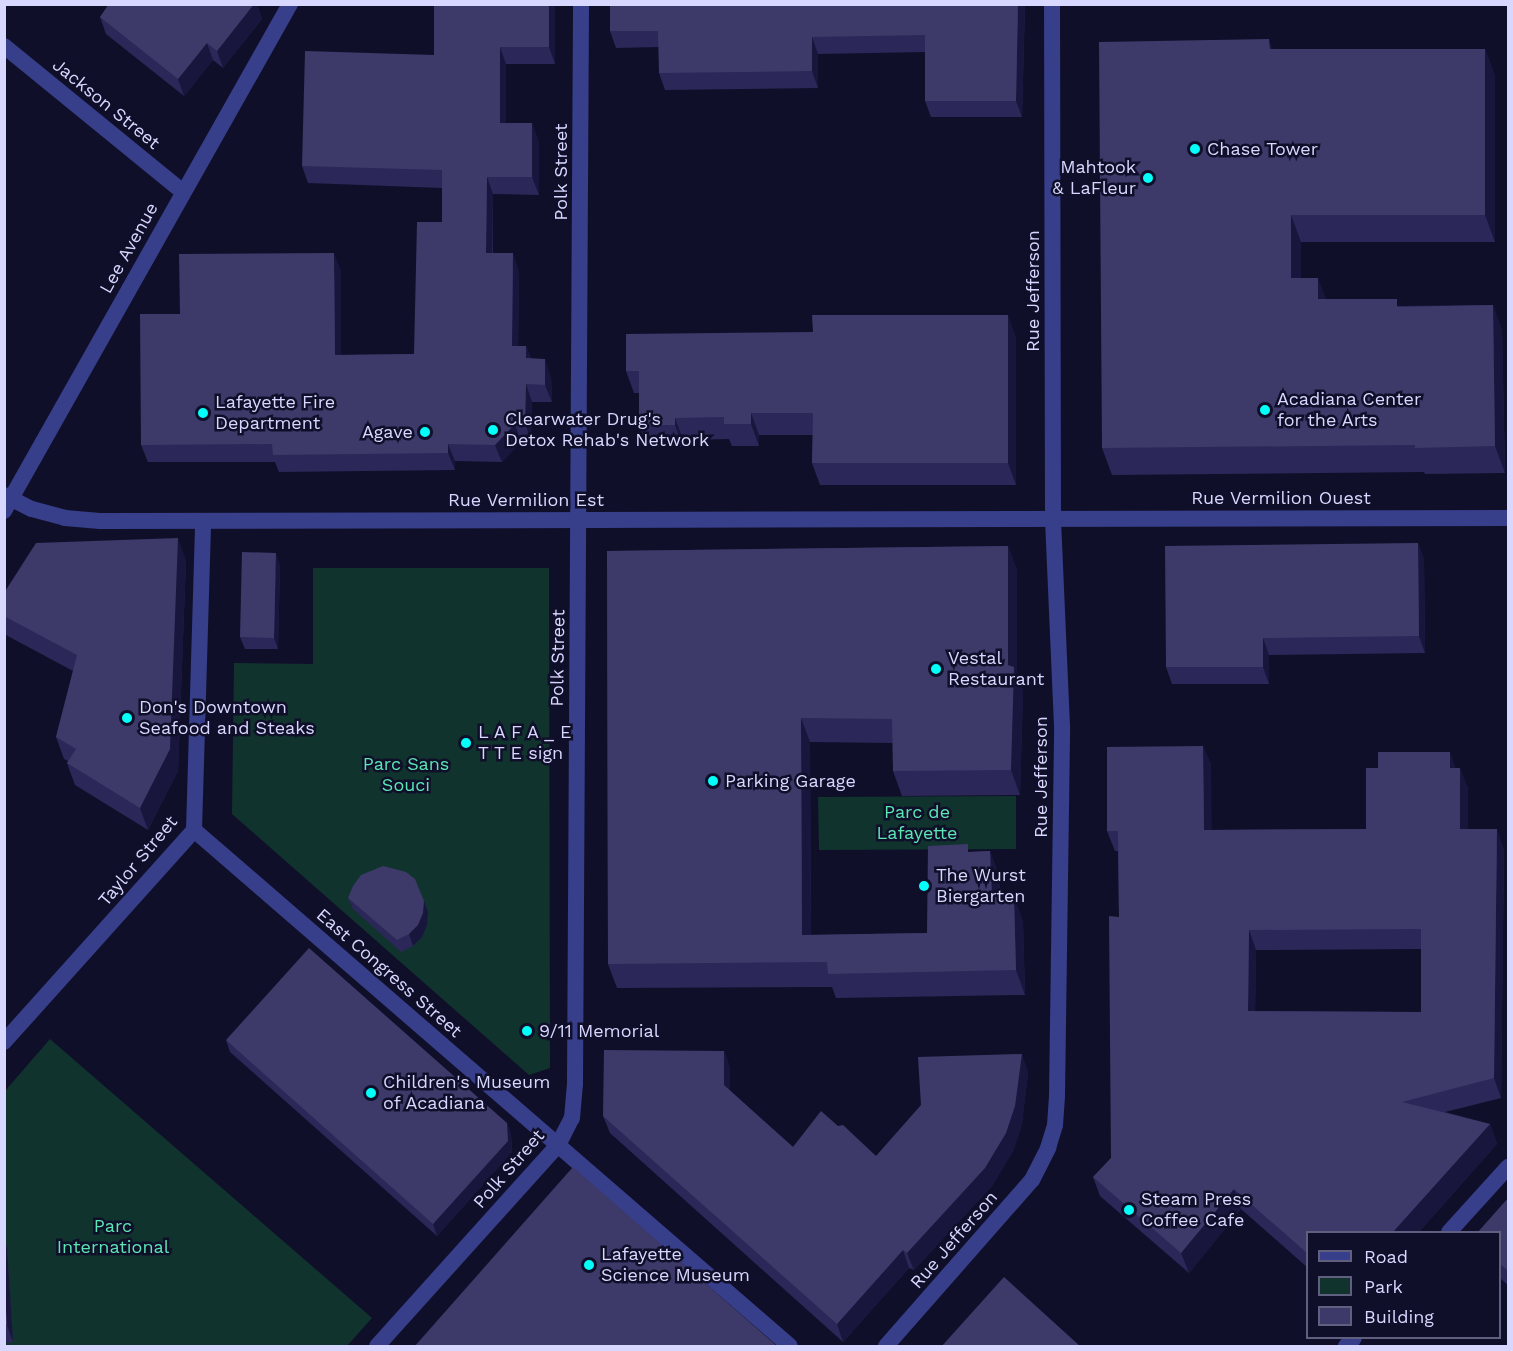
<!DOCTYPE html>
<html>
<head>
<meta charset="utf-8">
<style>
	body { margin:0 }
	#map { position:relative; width:1513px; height:1351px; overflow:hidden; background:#100f29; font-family:"Work Sans",sans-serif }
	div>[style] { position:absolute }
	.green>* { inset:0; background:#11332e }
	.minor>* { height:16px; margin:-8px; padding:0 8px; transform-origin:8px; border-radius:8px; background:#373e8a }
	.tertiary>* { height:16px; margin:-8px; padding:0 8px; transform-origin:8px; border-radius:8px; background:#373e8a }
	.wall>* { inset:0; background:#2b2758 }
	.shaded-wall>* { inset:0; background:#18163d }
	.building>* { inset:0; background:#3d3a6a }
	.dots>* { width:16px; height:16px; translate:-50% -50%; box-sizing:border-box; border:3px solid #100f29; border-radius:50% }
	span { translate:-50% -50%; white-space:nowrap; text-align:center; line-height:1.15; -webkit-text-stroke:5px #100f29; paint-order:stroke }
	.street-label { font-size:18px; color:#d7d7ff }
	.poi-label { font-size:18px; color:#d7d7ff }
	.left { translate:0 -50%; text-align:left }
	.right { translate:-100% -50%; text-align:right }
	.park-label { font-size:18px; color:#5be6b3 }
	.frame { position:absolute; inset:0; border:6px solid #d7d7ff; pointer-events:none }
	.legend { position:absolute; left:1306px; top:1231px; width:195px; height:108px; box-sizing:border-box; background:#100f29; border:2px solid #605f7f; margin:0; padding:8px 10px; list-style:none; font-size:18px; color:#d7d7ff }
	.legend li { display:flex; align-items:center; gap:12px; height:30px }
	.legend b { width:30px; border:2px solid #605f7f }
</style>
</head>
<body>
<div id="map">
	<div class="green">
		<div style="clip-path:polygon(313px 568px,549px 568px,550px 1068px,529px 1075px,232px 814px,234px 663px,313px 664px)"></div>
		<div style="clip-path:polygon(1016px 796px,1016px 849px,819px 850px,818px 797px)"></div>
		<div style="clip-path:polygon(50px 1039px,372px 1318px,347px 1346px,5px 1346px,5px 1091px)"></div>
	</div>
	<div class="minor">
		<div style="left:4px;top:46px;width:231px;rotate:39.2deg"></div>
		<div style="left:4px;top:495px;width:31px;rotate:27deg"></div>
		<div style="left:32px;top:509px;width:34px;rotate:15deg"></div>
		<div style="left:65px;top:518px;width:35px;rotate:5deg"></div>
		<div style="left:100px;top:521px;width:1408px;rotate:-0.12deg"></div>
		<div style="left:4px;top:511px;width:582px;rotate:-60.57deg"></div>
		<div style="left:194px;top:830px;width:788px;rotate:40.89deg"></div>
		<div style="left:4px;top:1042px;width:285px;rotate:-48.1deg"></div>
		<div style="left:194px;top:830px;width:309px;rotate:-88.3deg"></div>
		<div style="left:1449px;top:1232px;width:88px;rotate:-47.8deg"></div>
		<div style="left:377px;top:1346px;width:270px;rotate:-48deg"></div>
		<div style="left:558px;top:1145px;width:30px;rotate:-63deg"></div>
		<div style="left:572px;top:1118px;width:34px;rotate:-85deg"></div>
		<div style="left:575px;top:1084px;width:1080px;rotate:-89.68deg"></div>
		<div style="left:1346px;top:1346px;width:11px;rotate:-45deg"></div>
	</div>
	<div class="tertiary">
		<div style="left:886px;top:1346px;width:221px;rotate:-48.7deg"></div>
		<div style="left:1032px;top:1180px;width:36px;rotate:-63deg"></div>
		<div style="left:1048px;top:1148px;width:24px;rotate:-73deg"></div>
		<div style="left:1055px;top:1125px;width:30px;rotate:-86deg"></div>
		<div style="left:1057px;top:1095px;width:369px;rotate:-89.2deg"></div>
		<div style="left:1062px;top:726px;width:208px;rotate:-92.5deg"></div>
		<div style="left:1053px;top:518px;width:514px;rotate:-90.11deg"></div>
	</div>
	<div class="wall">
		<div style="clip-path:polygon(109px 4px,257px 4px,262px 19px,223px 68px,213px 60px,184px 96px,106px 34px,100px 17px)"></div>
		<div style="clip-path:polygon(555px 4px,555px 64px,506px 64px,506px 123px,539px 141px,539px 195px,493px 194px,493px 253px,519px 271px,518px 346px,526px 346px,531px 358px,551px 377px,552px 402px,532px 402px,531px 441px,521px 442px,502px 462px,455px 461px,455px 470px,279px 472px,275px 462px,148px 462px,141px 445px,180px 314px,341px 271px,341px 355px,414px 354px,442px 222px,442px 188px,308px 183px,302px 166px,434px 55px)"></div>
		<div style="clip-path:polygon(610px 4px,1025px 4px,1022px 117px,931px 117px,925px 101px,925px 52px,818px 54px,818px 88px,665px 90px,659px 73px,659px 47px,616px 48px,610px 31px)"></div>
		<div style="clip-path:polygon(1273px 49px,1485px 49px,1495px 76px,1495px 242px,1301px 242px,1301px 278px,1326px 299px,1400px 306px,1493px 305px,1502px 331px,1505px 473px,1425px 474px,1424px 472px,1112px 475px,1102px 448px)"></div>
		<div style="clip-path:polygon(1016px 337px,1016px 485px,820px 485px,812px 463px,813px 435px,759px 435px,759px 446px,732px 446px,729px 439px,683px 440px,683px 447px,647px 447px,639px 425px,639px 393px,634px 393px,626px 371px)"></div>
		<div style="clip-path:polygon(1418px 543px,1424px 560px,1425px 653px,1269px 655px,1269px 684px,1172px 684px,1166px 667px)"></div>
		<div style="clip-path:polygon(1008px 546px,1017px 571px,1017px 675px,1023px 691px,1020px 795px,902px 796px,893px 771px,893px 743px,810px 742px,811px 935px,927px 933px,970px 852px,990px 851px,999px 876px,1000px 897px,1014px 897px,1023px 922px,1025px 995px,836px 998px,832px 987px,617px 988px,608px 964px,607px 551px)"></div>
		<div style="clip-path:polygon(186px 560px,178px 771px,148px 830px,75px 785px,67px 763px,68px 761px,64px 759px,56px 737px,73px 671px,4px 634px,4px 593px)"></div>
		<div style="clip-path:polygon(280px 565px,278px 649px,245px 649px,240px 637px)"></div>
		<div style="clip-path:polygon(evenodd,1203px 746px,1211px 765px,1211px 830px,1366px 829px,1456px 768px,1468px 788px,1468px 829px,1504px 849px,1501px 1098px,1445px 1112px,1490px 1124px,1497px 1144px,1418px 1233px,1308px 1233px,1308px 1268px,1241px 1209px,1189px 1273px,1100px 1196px,1093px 1177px,1111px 1158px,1119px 917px,1118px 851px,1115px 851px,1107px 831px,1203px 746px,1421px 949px,1421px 1012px,1255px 1011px,1256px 950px,1421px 949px)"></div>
		<div style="clip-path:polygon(348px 898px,424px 901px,428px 912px,427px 925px,422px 937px,413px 946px,401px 952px,353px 909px)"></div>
		<div style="clip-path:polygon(226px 1040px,507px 1123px,511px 1135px,512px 1152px,437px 1236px,230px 1052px)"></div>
		<div style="clip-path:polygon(724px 1051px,730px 1068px,730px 1091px,793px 1147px,838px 1126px,876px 1156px,1028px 1072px,1022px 1124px,1013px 1151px,992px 1186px,914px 1270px,909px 1268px,843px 1342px,610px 1133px,603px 1116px)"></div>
		<div style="clip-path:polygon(1509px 1197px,1509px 1286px,1500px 1278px,1500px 1233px)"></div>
		<div style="clip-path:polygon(4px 1240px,7px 1248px,13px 1342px,4px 1343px)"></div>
	</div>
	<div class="shaded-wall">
		<div style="clip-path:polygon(254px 4px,257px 4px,262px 19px,223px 68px,217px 51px)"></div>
		<div style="clip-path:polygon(549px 4px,555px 4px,555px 64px,549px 47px)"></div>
		<div style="clip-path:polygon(1018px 4px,1025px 4px,1022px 117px,1016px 101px)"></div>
		<div style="clip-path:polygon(812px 37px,818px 54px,818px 88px,812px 71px)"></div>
		<div style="clip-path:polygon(1269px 39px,1279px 66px,1270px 49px)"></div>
		<div style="clip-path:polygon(207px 43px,213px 60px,184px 96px,178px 79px)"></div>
		<div style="clip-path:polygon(500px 47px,506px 64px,506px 140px,500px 123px)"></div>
		<div style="clip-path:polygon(1485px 49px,1495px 76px,1495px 242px,1485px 215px)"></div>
		<div style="clip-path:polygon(532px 123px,539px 141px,539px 195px,532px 177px)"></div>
		<div style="clip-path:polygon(487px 177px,493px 194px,492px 270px,486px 253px)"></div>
		<div style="clip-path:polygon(1291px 215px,1301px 242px,1301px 304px,1291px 278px)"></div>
		<div style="clip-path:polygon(334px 253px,341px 271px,341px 373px,335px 355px)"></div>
		<div style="clip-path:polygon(513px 253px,519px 271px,518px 363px,512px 346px)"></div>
		<div style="clip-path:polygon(1318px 278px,1328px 304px,1318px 299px)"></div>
		<div style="clip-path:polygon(1493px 305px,1502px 331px,1505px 473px,1495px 446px)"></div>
		<div style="clip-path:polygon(1008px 315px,1016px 337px,1016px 485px,1008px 463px)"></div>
		<div style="clip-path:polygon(526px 346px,533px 364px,526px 358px)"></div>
		<div style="clip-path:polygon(545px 359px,551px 377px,552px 402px,545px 385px)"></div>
		<div style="clip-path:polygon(526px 384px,532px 402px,531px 441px,525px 423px)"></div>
		<div style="clip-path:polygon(751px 413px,759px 435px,759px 446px,751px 424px)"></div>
		<div style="clip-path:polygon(675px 418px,683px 440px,683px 447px,675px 425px)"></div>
		<div style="clip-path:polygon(515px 424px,521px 442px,502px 462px,495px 445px)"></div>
		<div style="clip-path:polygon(448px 444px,455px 461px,455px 470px,448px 453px)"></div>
		<div style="clip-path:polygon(178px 538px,186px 560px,178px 771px,148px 830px,140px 808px)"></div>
		<div style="clip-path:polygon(1418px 543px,1424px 560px,1425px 653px,1419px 636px)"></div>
		<div style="clip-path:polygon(1008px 546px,1017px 571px,1017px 675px,1023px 691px,1020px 795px,1011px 770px,1008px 665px)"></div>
		<div style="clip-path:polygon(276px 553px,280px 565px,278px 649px,274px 638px)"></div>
		<div style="clip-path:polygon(1263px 638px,1269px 655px,1269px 684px,1263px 667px)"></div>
		<div style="clip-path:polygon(801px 718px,810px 742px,811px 960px,802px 935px)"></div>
		<div style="clip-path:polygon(1203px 746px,1211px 765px,1212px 850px,1204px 830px)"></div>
		<div style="clip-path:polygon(1450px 752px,1457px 772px,1450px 768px)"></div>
		<div style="clip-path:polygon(1460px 768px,1468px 788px,1468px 849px,1460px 829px)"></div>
		<div style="clip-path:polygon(1497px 829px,1504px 849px,1501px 1098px,1494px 1078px)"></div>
		<div style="clip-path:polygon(990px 851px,999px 876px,1001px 922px,992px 897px)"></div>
		<div style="clip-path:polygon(1014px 897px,1023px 922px,1025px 995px,1016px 970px)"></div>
		<div style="clip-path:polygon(424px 901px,428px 912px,427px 925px,422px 937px,413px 946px,409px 934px)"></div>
		<div style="clip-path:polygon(1249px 930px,1256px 950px,1255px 1031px,1248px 1011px)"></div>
		<div style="clip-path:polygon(724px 1051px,730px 1068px,730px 1103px,724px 1085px)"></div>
		<div style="clip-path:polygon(1022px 1054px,1028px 1072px,1022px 1124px,1013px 1151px,992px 1186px,914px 1270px,907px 1253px)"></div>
		<div style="clip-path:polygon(507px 1123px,511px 1135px,512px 1152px,437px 1236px,433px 1224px)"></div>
		<div style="clip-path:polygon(1490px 1124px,1497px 1144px,1418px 1233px,1392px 1233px)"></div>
		<div style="clip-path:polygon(1234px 1189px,1241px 1209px,1189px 1273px,1181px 1253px)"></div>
		<div style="clip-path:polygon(4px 1240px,7px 1248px,13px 1342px,7px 1325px,4px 1282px)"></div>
		<div style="clip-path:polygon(903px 1250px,909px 1268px,843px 1342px,837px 1324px)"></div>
	</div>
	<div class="building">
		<div style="clip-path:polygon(109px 4px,254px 4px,217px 51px,207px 43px,178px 79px,100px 17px)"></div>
		<div style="clip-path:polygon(434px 4px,549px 4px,549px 47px,500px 47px,500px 123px,532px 123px,532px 177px,487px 177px,486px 253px,513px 253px,512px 346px,526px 346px,526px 358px,545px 359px,545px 385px,526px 384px,525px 423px,515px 424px,495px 445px,448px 444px,448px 453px,273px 455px,272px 444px,141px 445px,140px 314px,180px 314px,179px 254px,334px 253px,335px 355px,414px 354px,417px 222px,442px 222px,442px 170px,302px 166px,305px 51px,434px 55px)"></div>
		<div style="clip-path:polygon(610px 4px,1018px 4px,1016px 101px,925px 101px,925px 35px,812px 37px,812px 71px,659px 73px,658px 31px,610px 31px)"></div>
		<div style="clip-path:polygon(1269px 39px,1270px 49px,1485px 49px,1485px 215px,1291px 215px,1291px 278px,1318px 278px,1318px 299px,1397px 299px,1397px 307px,1493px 305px,1495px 446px,1415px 448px,1415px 445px,1102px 448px,1099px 42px)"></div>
		<div style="clip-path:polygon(812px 315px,1008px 315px,1008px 463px,812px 463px,813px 413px,751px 413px,751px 424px,724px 424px,724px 417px,675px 418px,675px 425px,639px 425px,639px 371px,626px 371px,626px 334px,813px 332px)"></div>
		<div style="clip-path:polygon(178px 538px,170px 749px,140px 808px,67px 763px,76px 749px,56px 737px,77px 655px,4px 616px,4px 593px,36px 543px)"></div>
		<div style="clip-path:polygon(1418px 543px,1419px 636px,1263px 638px,1263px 667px,1166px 667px,1165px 546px)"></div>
		<div style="clip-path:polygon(1008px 546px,1008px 665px,1014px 667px,1011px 770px,893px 771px,892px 719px,801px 718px,802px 935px,927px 933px,928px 846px,968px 844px,968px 852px,990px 851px,992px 897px,1014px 897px,1016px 970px,828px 974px,827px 962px,608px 964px,607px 551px)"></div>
		<div style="clip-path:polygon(242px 552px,276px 553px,274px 638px,240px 637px)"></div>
		<div style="clip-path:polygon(evenodd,1203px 746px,1204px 830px,1366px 829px,1366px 768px,1378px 768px,1378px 752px,1450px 752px,1450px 768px,1460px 768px,1460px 829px,1497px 829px,1494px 1078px,1402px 1102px,1490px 1124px,1392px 1233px,1308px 1233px,1308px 1254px,1234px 1189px,1181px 1253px,1093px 1177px,1111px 1158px,1109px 916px,1119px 917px,1118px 831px,1107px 831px,1107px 747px,1203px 746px,1421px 929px,1421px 1012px,1248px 1011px,1249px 930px,1421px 929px)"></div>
		<div style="clip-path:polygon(383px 866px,406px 872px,415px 879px,424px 901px,423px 913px,418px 925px,409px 934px,397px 940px,348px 898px,353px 886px,361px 875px)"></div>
		<div style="clip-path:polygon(309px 948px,507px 1123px,508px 1141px,433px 1224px,226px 1040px)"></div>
		<div style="clip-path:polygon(604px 1050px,724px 1051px,724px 1085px,793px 1147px,821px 1111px,838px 1126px,843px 1125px,876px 1156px,921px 1105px,918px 1057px,1022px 1054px,1015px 1106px,1006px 1133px,985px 1168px,907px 1253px,903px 1250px,837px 1324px,603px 1116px)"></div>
		<div style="clip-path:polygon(573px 1167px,778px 1347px,414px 1347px)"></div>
		<div style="clip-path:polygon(1509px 1197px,1509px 1272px,1500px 1264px,1500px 1233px,1477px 1233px)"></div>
		<div style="clip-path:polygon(1004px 1277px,1081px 1347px,941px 1347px)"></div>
		<div style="clip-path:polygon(4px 1282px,7px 1325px,4px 1325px)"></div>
	</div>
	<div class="dots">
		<div style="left:1195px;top:149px;background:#03fffa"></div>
		<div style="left:1148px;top:178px;background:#03fffa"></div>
		<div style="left:1265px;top:410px;background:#03fffa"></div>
		<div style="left:203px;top:413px;background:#03fffa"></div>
		<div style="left:493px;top:430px;background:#03fffa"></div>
		<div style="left:425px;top:432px;background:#03fffa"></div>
		<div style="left:936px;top:669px;background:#03fffa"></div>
		<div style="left:127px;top:718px;background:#03fffa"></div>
		<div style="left:466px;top:743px;background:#03fffa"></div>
		<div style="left:713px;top:781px;background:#03fffa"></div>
		<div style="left:924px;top:886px;background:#03fffa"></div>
		<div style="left:527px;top:1031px;background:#03fffa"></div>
		<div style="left:371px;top:1093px;background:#03fffa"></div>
		<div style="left:1129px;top:1210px;background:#03fffa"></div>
		<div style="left:589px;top:1265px;background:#03fffa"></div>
	</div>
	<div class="street-label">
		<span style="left:106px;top:104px;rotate:39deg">Jackson Street</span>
		<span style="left:561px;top:172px;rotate:-90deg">Polk Street</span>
		<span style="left:129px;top:248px;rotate:-61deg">Lee Avenue</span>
		<span style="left:1033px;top:291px;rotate:-90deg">Rue Jefferson</span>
		<span style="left:1281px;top:498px">Rue Vermilion Ouest</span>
		<span style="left:526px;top:500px">Rue Vermilion Est</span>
		<span style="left:558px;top:658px;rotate:-89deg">Polk Street</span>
		<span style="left:1041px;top:777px;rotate:-90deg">Rue Jefferson</span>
		<span style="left:138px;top:861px;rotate:-50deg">Taylor Street</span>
		<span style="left:389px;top:973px;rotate:41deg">East Congress Street</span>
		<span style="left:509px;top:1169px;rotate:-49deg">Polk Street</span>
		<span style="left:954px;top:1240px;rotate:-49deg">Rue Jefferson</span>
	</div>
	<div class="poi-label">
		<span class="left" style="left:1207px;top:149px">Chase Tower</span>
		<span class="right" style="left:1136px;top:178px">Mahtook<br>&amp; LaFleur</span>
		<span class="left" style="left:1277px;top:410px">Acadiana Center<br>for the Arts</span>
		<span class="left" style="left:215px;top:413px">Lafayette Fire<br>Department</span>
		<span class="left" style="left:505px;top:430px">Clearwater Drug's<br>Detox Rehab's Network</span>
		<span class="right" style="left:413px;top:432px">Agave</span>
		<span class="left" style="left:948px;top:669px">Vestal<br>Restaurant</span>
		<span class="left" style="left:139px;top:718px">Don's Downtown<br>Seafood and Steaks</span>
		<span class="left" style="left:478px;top:743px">L A F A _ E<br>T T E sign</span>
		<span class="left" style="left:725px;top:781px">Parking Garage</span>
		<span class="left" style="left:936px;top:886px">The Wurst<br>Biergarten</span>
		<span class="left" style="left:539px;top:1031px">9/11 Memorial</span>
		<span class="left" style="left:383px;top:1093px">Children's Museum<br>of Acadiana</span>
		<span class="left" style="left:1141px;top:1210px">Steam Press<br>Coffee Cafe</span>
		<span class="left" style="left:601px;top:1265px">Lafayette<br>Science Museum</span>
	</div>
	<div class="park-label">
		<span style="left:406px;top:775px">Parc Sans<br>Souci</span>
		<span style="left:917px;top:823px">Parc de<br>Lafayette</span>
		<span style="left:113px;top:1237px">Parc<br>International</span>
	</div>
	<div class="frame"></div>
	<ul class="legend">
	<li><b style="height:8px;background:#373e8a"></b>Road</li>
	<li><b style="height:16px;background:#11332e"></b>Park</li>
	<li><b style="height:16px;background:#3d3a6a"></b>Building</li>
	</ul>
</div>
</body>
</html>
